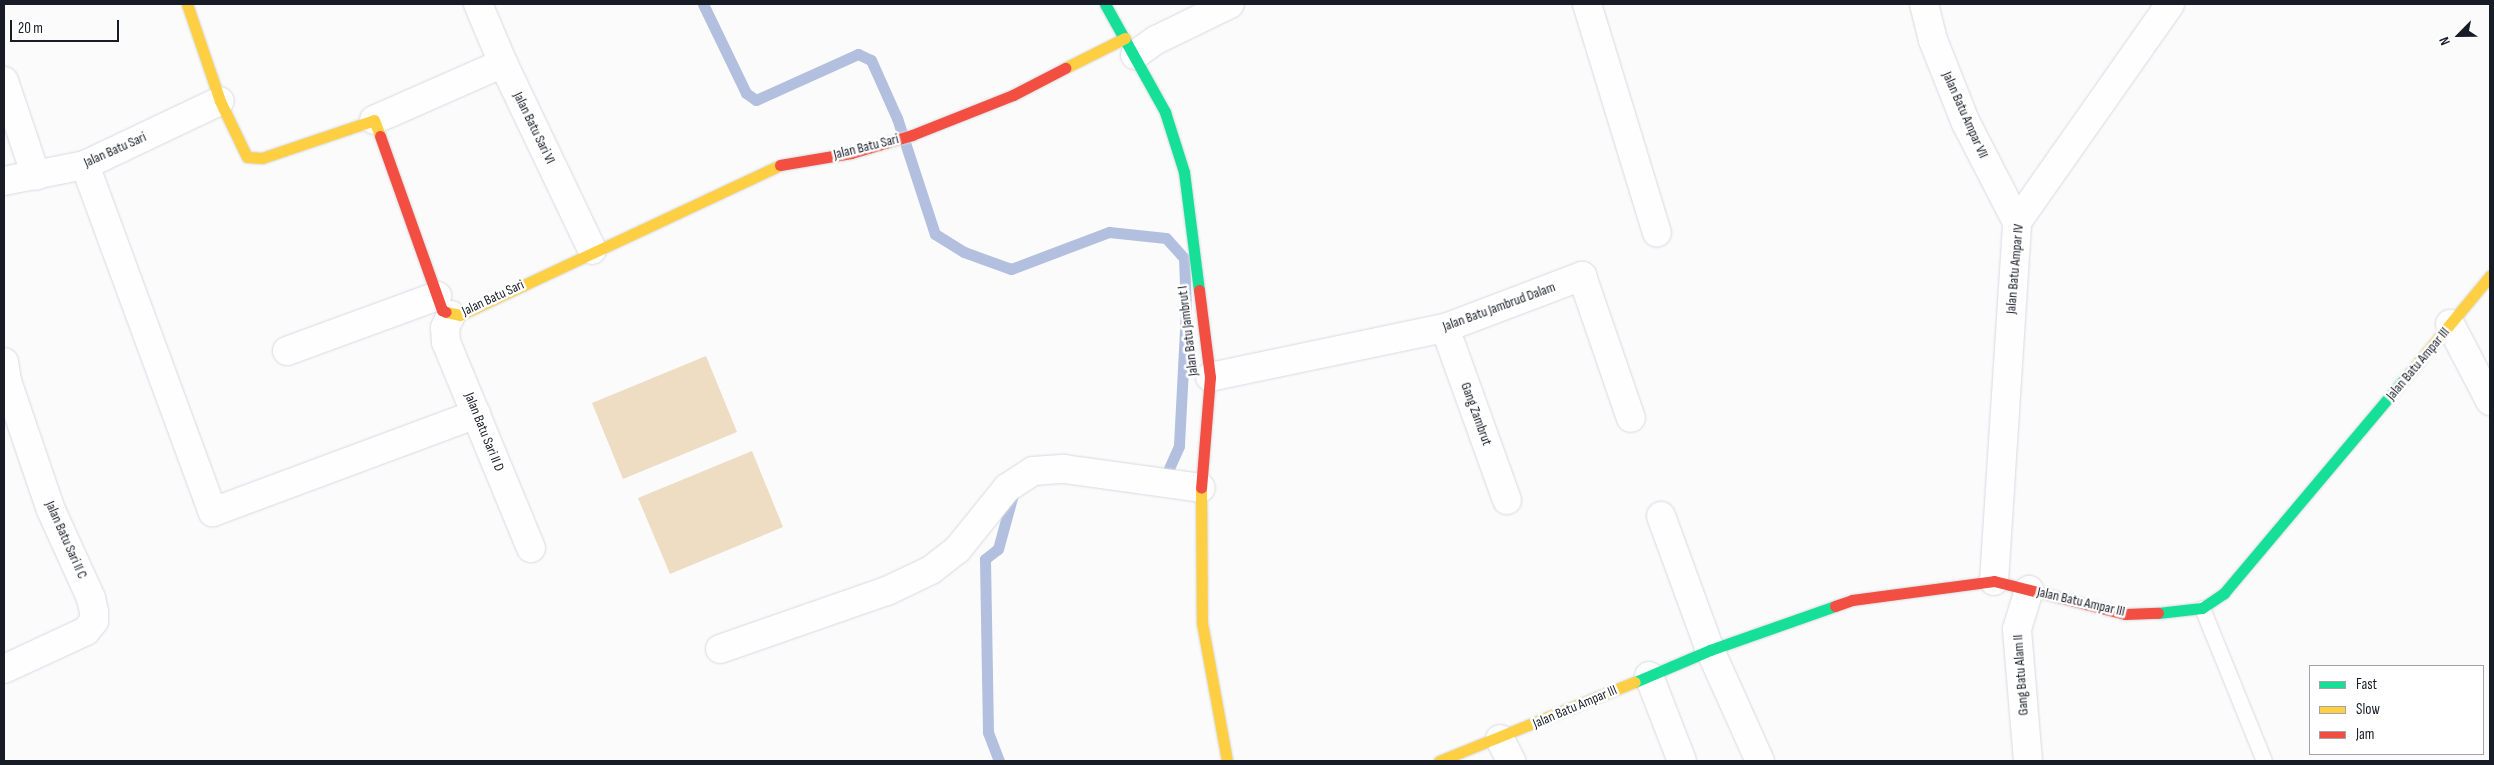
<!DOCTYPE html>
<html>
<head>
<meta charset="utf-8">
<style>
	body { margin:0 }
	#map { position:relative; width:2494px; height:765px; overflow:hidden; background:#fbfbfb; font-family:"Sofia Sans Condensed",sans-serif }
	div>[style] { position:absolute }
	.green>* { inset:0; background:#eedcc3 }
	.stream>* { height:11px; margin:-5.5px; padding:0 5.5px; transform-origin:5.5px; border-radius:5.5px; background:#b2bfdf }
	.roads { filter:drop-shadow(0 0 1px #d7dae0) drop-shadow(0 0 1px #d7dae0) }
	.lane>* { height:15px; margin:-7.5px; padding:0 7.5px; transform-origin:7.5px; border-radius:7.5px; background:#fefefe }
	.street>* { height:28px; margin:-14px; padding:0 14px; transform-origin:14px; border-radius:14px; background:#fefefe }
	.fast>* { height:11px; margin:-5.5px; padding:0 5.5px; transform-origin:5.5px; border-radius:5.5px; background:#16e098 }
	.slow>* { height:11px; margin:-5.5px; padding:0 5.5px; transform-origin:5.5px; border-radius:5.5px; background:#ffcf43 }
	.jam>* { height:11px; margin:-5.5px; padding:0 5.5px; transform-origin:5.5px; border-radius:5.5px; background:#f24e42 }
	span { translate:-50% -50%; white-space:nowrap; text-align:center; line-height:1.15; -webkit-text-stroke:5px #fff; paint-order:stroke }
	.street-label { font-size:14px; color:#181c27 }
	.frame { position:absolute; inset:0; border:5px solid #181c27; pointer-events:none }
	.legend { position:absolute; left:2309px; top:665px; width:175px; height:90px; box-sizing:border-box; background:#fff; border:1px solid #a3a4a9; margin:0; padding:6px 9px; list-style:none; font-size:15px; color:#181c27 }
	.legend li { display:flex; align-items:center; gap:10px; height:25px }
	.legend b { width:25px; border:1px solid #a3a4a9 }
	.north { position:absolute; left:2434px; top:10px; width:50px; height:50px; -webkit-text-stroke:4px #fff; paint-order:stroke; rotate:247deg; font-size:14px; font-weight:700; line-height:20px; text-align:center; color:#181c27 }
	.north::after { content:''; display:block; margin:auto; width:18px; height:22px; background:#181c27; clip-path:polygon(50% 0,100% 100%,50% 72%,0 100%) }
	.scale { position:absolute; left:10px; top:20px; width:109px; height:22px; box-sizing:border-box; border:2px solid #181c27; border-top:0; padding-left:6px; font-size:15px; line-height:18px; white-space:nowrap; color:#181c27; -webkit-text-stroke:4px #fff; paint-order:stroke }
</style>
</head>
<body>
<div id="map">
	<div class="green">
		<div style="clip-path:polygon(706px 356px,737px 432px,623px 479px,592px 403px)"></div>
		<div style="clip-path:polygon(752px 451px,783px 527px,670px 574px,638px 498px)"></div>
	</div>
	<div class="stream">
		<div style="left:703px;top:4px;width:99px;rotate:64.2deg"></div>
		<div style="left:746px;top:93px;width:12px;rotate:35deg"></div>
		<div style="left:756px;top:100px;width:112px;rotate:-24.3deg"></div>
		<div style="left:858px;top:54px;width:14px;rotate:25deg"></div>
		<div style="left:871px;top:60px;width:64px;rotate:65.9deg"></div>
		<div style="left:897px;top:118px;width:122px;rotate:71.9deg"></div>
		<div style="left:935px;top:234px;width:34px;rotate:32deg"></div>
		<div style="left:964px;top:252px;width:50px;rotate:19.9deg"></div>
		<div style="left:1011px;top:269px;width:105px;rotate:-20.7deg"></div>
		<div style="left:1109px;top:232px;width:57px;rotate:6deg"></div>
		<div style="left:1166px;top:238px;width:27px;rotate:48deg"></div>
		<div style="left:1184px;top:258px;width:53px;rotate:87.8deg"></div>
		<div style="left:1186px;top:311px;width:135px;rotate:93deg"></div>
		<div style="left:1179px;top:446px;width:39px;rotate:114deg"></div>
		<div style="left:999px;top:761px;width:31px;rotate:-111deg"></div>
		<div style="left:988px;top:732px;width:173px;rotate:-91deg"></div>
		<div style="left:985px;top:559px;width:16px;rotate:-38deg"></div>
		<div style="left:998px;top:549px;width:57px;rotate:-74.7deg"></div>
	</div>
	<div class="roads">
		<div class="lane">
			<div style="left:2202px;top:608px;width:165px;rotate:67.9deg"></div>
		</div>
		<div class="street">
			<div style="left:478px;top:4px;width:64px;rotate:67deg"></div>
			<div style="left:503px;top:63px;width:207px;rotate:64.5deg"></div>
			<div style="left:1587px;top:4px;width:239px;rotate:73deg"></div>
			<div style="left:1924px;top:4px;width:37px;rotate:76deg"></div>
			<div style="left:1933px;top:40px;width:87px;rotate:68.4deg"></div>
			<div style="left:1965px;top:121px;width:114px;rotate:62.8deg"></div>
			<div style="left:1135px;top:55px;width:26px;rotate:-36deg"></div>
			<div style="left:1156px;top:40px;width:82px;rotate:-25.9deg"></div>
			<div style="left:4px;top:81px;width:100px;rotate:71.4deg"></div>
			<div style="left:374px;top:120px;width:141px;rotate:-23.8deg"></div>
			<div style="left:85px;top:165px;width:370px;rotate:69.8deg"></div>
			<div style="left:213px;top:512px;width:281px;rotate:-20.4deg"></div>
			<div style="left:4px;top:181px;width:83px;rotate:-11.2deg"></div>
			<div style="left:85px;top:165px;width:149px;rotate:-25.4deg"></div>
			<div style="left:451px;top:315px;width:14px;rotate:115deg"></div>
			<div style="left:445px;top:328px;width:14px;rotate:86deg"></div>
			<div style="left:446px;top:342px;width:223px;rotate:67.6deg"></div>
			<div style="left:2450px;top:324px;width:87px;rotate:62.5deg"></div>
			<div style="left:1445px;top:328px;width:183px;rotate:70.2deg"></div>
			<div style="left:287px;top:351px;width:160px;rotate:-20.1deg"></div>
			<div style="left:4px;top:362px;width:19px;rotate:81deg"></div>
			<div style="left:7px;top:381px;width:136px;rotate:71.2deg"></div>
			<div style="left:51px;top:510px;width:97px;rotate:65.6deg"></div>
			<div style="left:91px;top:598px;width:14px;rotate:78deg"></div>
			<div style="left:94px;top:612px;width:9px;rotate:90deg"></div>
			<div style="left:94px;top:621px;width:13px;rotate:129deg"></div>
			<div style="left:86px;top:631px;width:90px;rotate:155.1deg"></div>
			<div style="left:1210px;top:377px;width:240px;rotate:-11.8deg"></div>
			<div style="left:1445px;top:328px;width:147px;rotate:-20.8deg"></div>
			<div style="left:1582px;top:276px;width:150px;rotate:71deg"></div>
			<div style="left:1661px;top:516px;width:143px;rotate:69.9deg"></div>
			<div style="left:1710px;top:650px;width:122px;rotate:65.8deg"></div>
			<div style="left:1994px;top:581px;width:360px;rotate:-86.3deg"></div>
			<div style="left:2017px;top:222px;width:266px;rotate:-54.9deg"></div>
			<div style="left:720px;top:649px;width:177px;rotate:-19.2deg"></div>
			<div style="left:887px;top:591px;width:49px;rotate:-25.5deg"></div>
			<div style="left:931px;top:570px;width:33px;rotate:-38deg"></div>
			<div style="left:957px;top:550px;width:80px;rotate:-51.1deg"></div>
			<div style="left:1007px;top:488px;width:31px;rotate:-33deg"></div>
			<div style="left:1033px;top:471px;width:31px;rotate:-4deg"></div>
			<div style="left:1064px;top:469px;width:138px;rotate:7.9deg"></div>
			<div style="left:1649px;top:676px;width:91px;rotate:68.8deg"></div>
			<div style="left:1500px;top:739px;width:25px;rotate:63deg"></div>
			<div style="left:2028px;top:761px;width:132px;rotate:-94.8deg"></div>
			<div style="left:2017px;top:629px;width:41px;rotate:-72.9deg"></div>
		</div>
		<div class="fast">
			<div style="left:1105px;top:4px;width:124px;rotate:60.9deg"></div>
			<div style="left:1165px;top:112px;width:63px;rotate:72.4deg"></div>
			<div style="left:1184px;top:172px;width:119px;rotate:82.8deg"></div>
			<div style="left:2158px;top:613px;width:44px;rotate:-6.5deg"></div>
			<div style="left:2202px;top:608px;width:27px;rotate:-34deg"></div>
			<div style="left:2224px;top:593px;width:290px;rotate:-49.9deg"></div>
			<div style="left:1635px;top:682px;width:82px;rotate:-23.1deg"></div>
			<div style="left:1710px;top:650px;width:133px;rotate:-19.4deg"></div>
		</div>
		<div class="slow">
			<div style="left:187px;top:4px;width:102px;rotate:71.2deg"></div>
			<div style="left:220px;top:101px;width:62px;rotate:64.3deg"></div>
			<div style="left:247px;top:157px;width:15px;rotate:4deg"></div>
			<div style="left:262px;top:158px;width:118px;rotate:-18.7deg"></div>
			<div style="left:374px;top:120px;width:17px;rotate:69deg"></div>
			<div style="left:1065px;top:68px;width:67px;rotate:-26.6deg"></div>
			<div style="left:446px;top:312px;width:14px;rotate:12deg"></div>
			<div style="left:460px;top:315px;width:353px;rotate:-25.1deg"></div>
			<div style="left:2411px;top:371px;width:124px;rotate:-50.3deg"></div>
			<div style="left:1201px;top:488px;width:135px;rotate:89.6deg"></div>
			<div style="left:1202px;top:623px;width:140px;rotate:79.7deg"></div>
			<div style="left:1439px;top:761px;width:211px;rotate:-22deg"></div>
		</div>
		<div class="jam">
			<div style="left:380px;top:136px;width:185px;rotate:70.4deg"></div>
			<div style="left:442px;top:310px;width:4px;rotate:27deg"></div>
			<div style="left:780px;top:165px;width:72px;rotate:-9.6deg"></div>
			<div style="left:851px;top:153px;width:64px;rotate:-16.4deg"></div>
			<div style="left:912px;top:135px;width:109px;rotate:-21.6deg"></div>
			<div style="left:1013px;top:95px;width:59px;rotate:-27.4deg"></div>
			<div style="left:1199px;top:290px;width:88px;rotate:82.8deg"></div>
			<div style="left:1210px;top:377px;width:111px;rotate:94.6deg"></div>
			<div style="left:1835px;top:606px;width:18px;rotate:-19deg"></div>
			<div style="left:1852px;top:600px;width:143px;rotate:-7.6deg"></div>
			<div style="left:1994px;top:581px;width:135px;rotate:14.1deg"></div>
			<div style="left:2125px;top:614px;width:33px;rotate:-2deg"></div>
		</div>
	</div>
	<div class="street-label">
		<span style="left:1965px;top:115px;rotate:66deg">Jalan Batu Ampar VII</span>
		<span style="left:534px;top:128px;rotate:64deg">Jalan Batu Sari VI</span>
		<span style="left:866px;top:147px;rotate:-14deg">Jalan Batu Sari</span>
		<span style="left:115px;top:150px;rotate:-24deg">Jalan Batu Sari</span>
		<span style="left:2015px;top:269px;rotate:-85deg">Jalan Batu Ampar IV</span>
		<span style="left:493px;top:298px;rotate:-25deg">Jalan Batu Sari</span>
		<span style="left:1499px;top:307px;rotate:-20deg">Jalan Batu Jambrud Dalam</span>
		<span style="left:1188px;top:331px;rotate:-97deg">Jalan Batu Jambrut I</span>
		<span style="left:2418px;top:364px;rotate:-50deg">Jalan Batu Ampar III</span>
		<span style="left:1476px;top:414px;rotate:70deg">Gang Zambrut</span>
		<span style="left:484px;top:432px;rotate:68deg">Jalan Batu Sari II D</span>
		<span style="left:66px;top:540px;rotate:66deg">Jalan Batu Sari II C</span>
		<span style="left:2081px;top:602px;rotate:13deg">Jalan Batu Ampar III</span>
		<span style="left:2021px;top:675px;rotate:-94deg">Gang Batu Alam II</span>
		<span style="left:1575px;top:707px;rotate:-23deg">Jalan Batu Ampar III</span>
	</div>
	<div class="frame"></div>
	<ul class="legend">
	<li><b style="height:6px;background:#16e098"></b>Fast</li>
	<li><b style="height:6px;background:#ffcf43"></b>Slow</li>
	<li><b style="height:6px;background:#f24e42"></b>Jam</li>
	</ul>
	<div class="north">N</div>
	<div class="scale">20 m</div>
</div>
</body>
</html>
